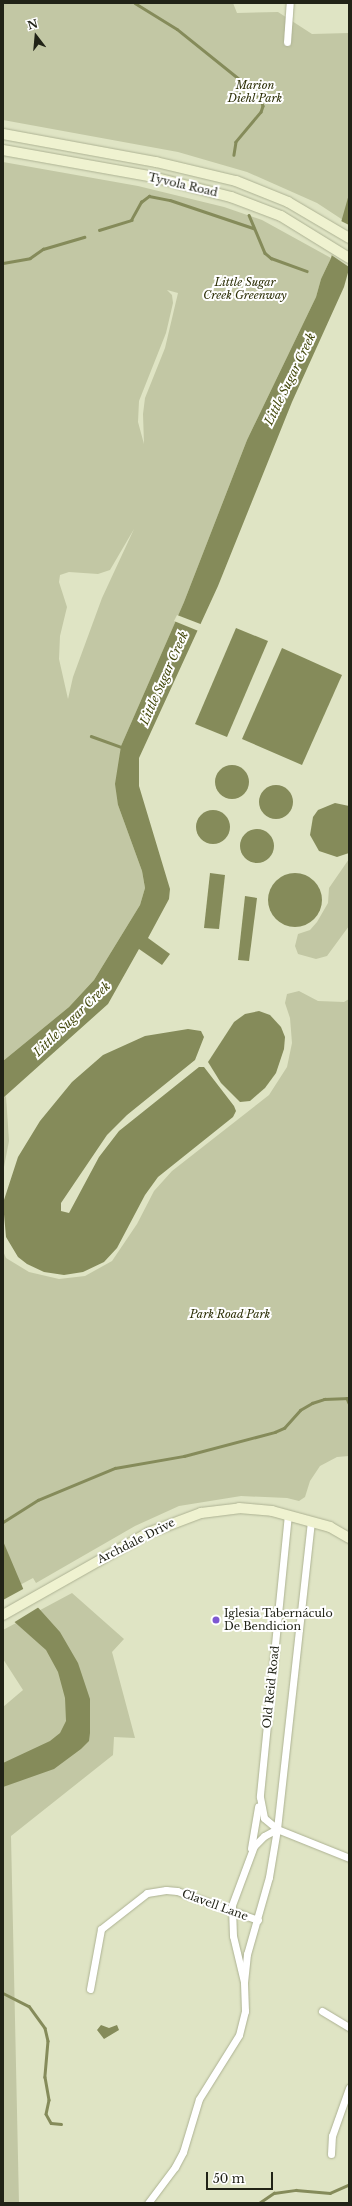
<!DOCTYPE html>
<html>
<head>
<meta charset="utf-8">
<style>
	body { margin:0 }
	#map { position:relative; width:352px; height:2206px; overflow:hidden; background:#dfe4c4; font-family:"Libre Baskerville",serif }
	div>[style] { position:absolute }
	.green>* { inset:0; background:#c2c7a4 }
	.water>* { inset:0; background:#858b5a }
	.round { border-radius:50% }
	.pier>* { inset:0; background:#dfe4c4 }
	.stream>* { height:2.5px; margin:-1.25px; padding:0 1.25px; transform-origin:1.25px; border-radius:1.25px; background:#858b5a }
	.roads { filter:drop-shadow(0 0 1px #adb293) drop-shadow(0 0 1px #adb293) }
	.street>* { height:7px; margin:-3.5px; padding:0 3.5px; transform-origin:3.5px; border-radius:3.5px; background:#fff }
	.secondary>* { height:10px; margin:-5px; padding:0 5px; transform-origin:5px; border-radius:5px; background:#eff2d0 }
	.dots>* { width:11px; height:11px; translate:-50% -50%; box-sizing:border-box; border:2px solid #fff; border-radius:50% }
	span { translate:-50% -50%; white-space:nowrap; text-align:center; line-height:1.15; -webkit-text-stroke:4px #fff; paint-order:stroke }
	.park-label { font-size:11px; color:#2b2e05; font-style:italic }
	.street-label { font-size:11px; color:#212317 }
	.poi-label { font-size:11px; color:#212317 }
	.left { translate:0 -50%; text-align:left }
	.water-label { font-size:12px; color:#44490d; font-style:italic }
	.frame { position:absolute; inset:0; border:4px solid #212317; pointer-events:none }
	.north { position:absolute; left:16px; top:16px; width:40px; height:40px; -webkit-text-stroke:3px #fff; paint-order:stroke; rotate:344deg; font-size:11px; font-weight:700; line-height:16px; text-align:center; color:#212317 }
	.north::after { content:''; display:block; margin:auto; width:14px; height:18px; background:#212317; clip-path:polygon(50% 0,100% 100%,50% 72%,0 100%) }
	.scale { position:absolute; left:206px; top:2172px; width:67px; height:18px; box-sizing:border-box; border:2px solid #212317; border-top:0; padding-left:5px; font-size:12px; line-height:14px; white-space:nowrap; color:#212317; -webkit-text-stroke:3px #fff; paint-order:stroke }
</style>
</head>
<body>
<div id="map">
	<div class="green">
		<div style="clip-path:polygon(3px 3px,233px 3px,237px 13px,278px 12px,312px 34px,349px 33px,349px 224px,317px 203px,247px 172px,178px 152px,3px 120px)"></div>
		<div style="clip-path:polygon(evenodd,3px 162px,138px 186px,224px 207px,262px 220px,331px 258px,321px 279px,316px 297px,247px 440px,184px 602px,121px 746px,118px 805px,142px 871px,145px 888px,140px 905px,94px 980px,69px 1007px,3px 1061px,3px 162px,167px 290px,178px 293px,165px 348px,145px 398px,143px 414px,144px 444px,138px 422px,139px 401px,166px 333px,173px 303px,172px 295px,167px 290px,3px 162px,134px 529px,102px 598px,73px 677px,68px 699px,59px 659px,60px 636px,67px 607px,59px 582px,60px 575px,69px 572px,98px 574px,110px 570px,134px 529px)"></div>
		<div style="clip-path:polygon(349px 859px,349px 926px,327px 956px,316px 959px,298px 954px,295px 946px,298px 934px,310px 930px,317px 922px,328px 903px,329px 888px)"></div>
		<div style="clip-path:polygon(299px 991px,318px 1001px,344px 1002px,349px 999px,349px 1456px,337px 1457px,320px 1466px,310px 1481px,305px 1497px,299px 1501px,287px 1498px,241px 1496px,179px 1506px,135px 1526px,36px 1583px,33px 1578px,18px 1586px,3px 1541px,3px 1251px,6px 1258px,29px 1272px,59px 1279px,85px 1276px,112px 1261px,137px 1224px,154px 1191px,172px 1171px,269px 1095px,287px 1067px,292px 1043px,290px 1018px,285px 1003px,287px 994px)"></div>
		<div style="clip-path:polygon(6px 1096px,9px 1141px,3px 1172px,3px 1098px)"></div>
		<div style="clip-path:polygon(72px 1593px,124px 1639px,112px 1652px,135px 1738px,114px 1737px,113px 1755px,11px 1836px,19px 2203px,3px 2203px,3px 1707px,23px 1690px,3px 1659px,3px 1630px)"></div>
	</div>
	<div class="water">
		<div style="clip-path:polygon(349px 194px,349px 269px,344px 287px,292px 402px,218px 586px,139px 758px,139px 786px,170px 889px,169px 899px,148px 938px,170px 954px,162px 965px,139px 949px,108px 1004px,3px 1098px,3px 1061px,69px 1007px,94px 980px,140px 905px,145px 888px,142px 871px,118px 805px,115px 784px,121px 746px,184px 602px,247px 440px,316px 297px,321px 279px,331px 258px)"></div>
		<div style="clip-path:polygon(236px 628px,268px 641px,227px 737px,195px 724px)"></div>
		<div style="clip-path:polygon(282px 648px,342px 675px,302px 765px,242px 739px)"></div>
		<div class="round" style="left:215px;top:765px;width:34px;height:34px"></div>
		<div class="round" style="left:259px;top:785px;width:34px;height:34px"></div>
		<div style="clip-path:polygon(335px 803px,349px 806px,349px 853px,337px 857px,319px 851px,310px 835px,313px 817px,318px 810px)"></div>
		<div class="round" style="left:196px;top:810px;width:34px;height:34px"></div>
		<div class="round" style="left:240px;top:829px;width:34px;height:34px"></div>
		<div style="clip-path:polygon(210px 873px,225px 875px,219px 929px,204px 928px)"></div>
		<div class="round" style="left:268px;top:873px;width:54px;height:54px"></div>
		<div style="clip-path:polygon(245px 896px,257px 898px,249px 961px,238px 960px)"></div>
		<div style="clip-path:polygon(259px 1011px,270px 1015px,281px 1027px,285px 1037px,284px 1049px,276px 1073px,265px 1088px,250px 1101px,240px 1102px,221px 1083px,208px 1062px,234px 1022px,245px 1014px)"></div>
		<div style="clip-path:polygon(188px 1029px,201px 1031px,204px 1037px,195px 1060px,127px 1115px,107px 1135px,61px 1203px,61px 1211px,69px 1213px,99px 1157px,119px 1131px,199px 1067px,204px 1067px,234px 1106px,236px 1111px,233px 1117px,158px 1177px,145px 1195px,117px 1248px,104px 1262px,83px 1272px,64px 1275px,44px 1272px,27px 1264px,18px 1257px,6px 1237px,3px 1203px,18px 1157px,40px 1121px,72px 1082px,103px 1055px,145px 1036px)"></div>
		<div style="clip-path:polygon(3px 1541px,25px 1593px,60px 1632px,78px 1663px,90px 1699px,90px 1733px,89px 1741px,81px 1749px,54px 1769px,3px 1787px,3px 1763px,50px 1741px,60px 1733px,66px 1721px,65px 1698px,58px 1672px,46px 1650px,10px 1618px,3px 1607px)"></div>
		<div style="clip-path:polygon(101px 2025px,109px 2028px,117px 2025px,119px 2030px,104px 2039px,97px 2030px)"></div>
	</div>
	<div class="pier">
		<div style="clip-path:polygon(341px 221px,349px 225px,349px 267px,330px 254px)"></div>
		<div style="clip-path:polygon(177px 615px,203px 625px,201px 632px,174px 621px)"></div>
		<div style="clip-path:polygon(25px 1588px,39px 1607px,13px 1623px,3px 1611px,3px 1600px)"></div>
	</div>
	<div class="stream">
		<div style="left:135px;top:3px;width:49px;rotate:31.8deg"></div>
		<div style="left:177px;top:29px;width:97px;rotate:38.8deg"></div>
		<div style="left:253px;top:90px;width:12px;rotate:48deg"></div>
		<div style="left:261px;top:99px;width:7px;rotate:74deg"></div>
		<div style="left:263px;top:106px;width:6px;rotate:108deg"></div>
		<div style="left:261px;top:112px;width:39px;rotate:130deg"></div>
		<div style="left:236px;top:142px;width:13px;rotate:99deg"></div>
		<div style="left:249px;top:215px;width:41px;rotate:67.2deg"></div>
		<div style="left:265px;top:253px;width:8px;rotate:40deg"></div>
		<div style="left:271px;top:258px;width:38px;rotate:20deg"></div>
		<div style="left:99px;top:230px;width:34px;rotate:-17deg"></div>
		<div style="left:131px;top:220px;width:21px;rotate:-61deg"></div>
		<div style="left:141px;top:202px;width:10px;rotate:-37deg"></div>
		<div style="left:149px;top:196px;width:21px;rotate:11deg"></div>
		<div style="left:170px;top:200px;width:88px;rotate:18.6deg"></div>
		<div style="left:3px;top:263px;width:27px;rotate:-10deg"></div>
		<div style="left:30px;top:258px;width:16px;rotate:-35deg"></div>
		<div style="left:43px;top:249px;width:43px;rotate:-16.3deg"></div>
		<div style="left:91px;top:736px;width:33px;rotate:20deg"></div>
		<div style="left:347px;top:1398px;width:5px;rotate:68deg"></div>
		<div style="left:3px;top:1522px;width:41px;rotate:-32.2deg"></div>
		<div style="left:38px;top:1500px;width:83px;rotate:-22.6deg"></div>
		<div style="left:115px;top:1468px;width:70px;rotate:-9.9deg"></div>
		<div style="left:184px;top:1456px;width:94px;rotate:-14.8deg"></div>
		<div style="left:275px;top:1432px;width:10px;rotate:-24deg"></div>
		<div style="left:284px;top:1428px;width:24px;rotate:-48deg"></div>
		<div style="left:300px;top:1410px;width:14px;rotate:-30deg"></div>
		<div style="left:312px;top:1403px;width:13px;rotate:-18deg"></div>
		<div style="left:324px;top:1399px;width:25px;rotate:-2deg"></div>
		<div style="left:3px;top:1993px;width:29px;rotate:27deg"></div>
		<div style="left:29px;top:2006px;width:27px;rotate:54deg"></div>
		<div style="left:45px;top:2028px;width:13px;rotate:77deg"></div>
		<div style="left:48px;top:2041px;width:36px;rotate:95deg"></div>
		<div style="left:45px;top:2077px;width:23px;rotate:80deg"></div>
		<div style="left:49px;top:2100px;width:14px;rotate:102deg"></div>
		<div style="left:46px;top:2114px;width:10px;rotate:61deg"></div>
		<div style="left:51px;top:2123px;width:10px;rotate:6deg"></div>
		<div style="left:259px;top:2203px;width:18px;rotate:-34deg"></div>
		<div style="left:274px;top:2193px;width:22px;rotate:-8deg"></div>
		<div style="left:296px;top:2190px;width:34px;rotate:5deg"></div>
		<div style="left:330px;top:2193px;width:20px;rotate:-24deg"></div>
	</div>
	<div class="roads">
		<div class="street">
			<div style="left:287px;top:42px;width:39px;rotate:-86deg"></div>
			<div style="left:288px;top:1514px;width:284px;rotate:95.7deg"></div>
			<div style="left:260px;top:1797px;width:21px;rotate:79deg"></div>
			<div style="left:264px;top:1818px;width:17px;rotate:40deg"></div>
			<div style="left:277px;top:1829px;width:310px;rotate:-83.7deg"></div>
			<div style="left:277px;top:1829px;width:49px;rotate:99.5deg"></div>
			<div style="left:269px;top:1877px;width:80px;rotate:105.9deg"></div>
			<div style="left:247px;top:1954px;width:28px;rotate:96deg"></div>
			<div style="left:244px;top:1982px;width:47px;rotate:-103.4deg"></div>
			<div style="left:233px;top:1936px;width:31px;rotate:-92deg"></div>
			<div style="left:232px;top:1905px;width:63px;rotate:-69.6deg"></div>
			<div style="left:254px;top:1846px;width:14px;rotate:-45deg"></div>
			<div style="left:264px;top:1836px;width:15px;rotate:-28deg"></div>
			<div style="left:277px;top:1829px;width:78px;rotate:21.9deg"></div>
			<div style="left:251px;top:1848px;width:42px;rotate:-80.3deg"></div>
			<div style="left:90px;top:1989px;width:61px;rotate:-79.6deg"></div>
			<div style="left:101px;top:1929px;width:58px;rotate:-38deg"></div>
			<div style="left:147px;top:1893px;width:19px;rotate:-9deg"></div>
			<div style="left:166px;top:1890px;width:11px;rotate:5deg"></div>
			<div style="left:177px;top:1891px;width:86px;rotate:19.7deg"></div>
			<div style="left:322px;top:2011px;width:31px;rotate:31deg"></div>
			<div style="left:331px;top:2154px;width:18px;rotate:-87deg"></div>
			<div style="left:332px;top:2136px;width:51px;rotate:-70.5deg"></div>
			<div style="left:148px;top:2203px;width:45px;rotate:-53.1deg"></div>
			<div style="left:175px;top:2167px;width:17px;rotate:-62deg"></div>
			<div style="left:183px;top:2152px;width:55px;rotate:-73.2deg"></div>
			<div style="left:199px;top:2099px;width:75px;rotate:-58deg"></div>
			<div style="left:239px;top:2035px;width:25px;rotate:-76deg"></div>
			<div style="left:245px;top:2011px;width:29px;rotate:-92deg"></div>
		</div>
		<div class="secondary">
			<div style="left:3px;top:134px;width:156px;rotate:10.4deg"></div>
			<div style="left:156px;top:162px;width:82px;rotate:13.4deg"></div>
			<div style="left:236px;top:181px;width:56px;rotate:22deg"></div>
			<div style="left:288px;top:202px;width:71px;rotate:30.5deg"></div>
			<div style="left:3px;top:150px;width:148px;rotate:10.1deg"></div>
			<div style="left:149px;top:176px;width:85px;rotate:14.4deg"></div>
			<div style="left:231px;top:197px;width:53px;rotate:20.8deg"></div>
			<div style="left:281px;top:216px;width:80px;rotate:31.7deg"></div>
			<div style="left:3px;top:1615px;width:167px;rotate:-29.5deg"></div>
			<div style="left:148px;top:1533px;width:57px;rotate:-20.7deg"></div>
			<div style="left:201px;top:1513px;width:38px;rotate:-7deg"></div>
			<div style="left:239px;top:1508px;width:33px;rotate:5deg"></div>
			<div style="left:272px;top:1511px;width:60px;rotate:15.4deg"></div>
			<div style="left:330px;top:1527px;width:22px;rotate:30deg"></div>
		</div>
	</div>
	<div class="dots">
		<div style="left:216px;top:1620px;background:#7e58d2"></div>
	</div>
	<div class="park-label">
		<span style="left:255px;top:92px">Marion<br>Diehl Park</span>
		<span style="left:245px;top:289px">Little Sugar<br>Creek Greenway</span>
		<span style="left:230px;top:1314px">Park Road Park</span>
	</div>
	<div class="street-label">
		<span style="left:183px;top:185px;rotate:13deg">Tyvola Road</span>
		<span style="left:136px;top:1541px;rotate:-27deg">Archdale Drive</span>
		<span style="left:271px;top:1687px;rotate:-84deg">Old Reid Road</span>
		<span style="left:215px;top:1905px;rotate:20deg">Clavell Lane</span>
	</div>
	<div class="poi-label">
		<span class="left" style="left:224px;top:1620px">Iglesia Tabernáculo<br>De Bendicion</span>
	</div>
	<div class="water-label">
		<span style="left:290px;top:379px;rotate:-64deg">Little Sugar Creek</span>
		<span style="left:164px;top:678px;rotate:-66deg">Little Sugar Creek</span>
		<span style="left:72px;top:1019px;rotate:-44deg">Little Sugar Creek</span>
	</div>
	<div class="frame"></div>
	<div class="north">N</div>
	<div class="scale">50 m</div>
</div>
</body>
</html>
